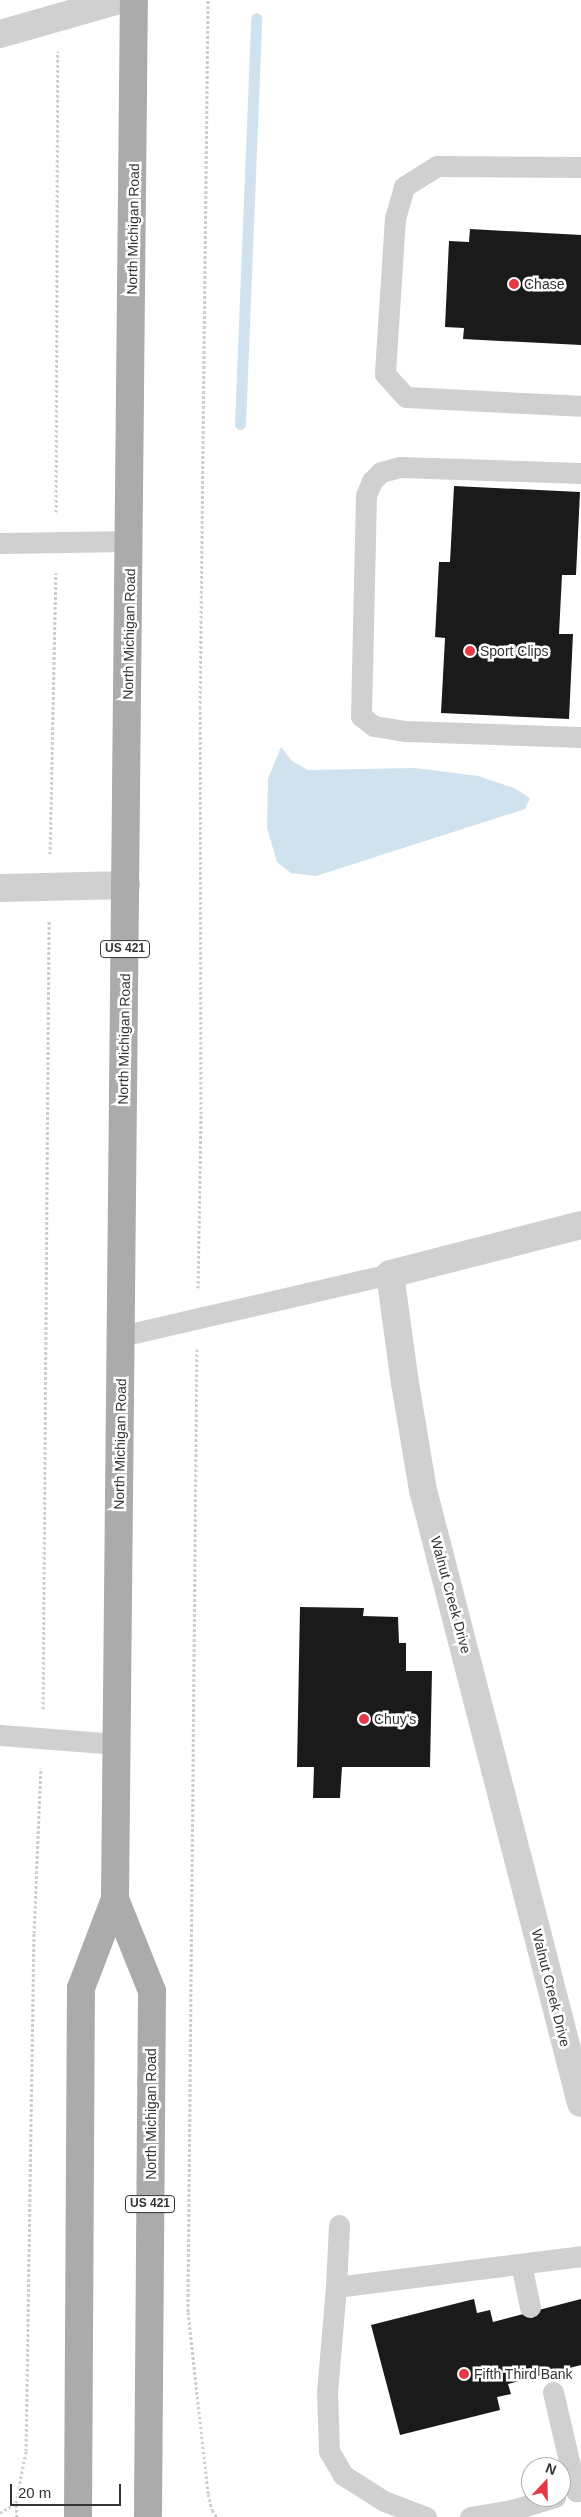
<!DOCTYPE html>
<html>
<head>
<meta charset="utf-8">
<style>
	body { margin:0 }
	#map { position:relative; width:581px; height:2517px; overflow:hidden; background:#fff; font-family:Arial,sans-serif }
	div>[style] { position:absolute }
	.water>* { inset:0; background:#cfe2ee }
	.stream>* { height:11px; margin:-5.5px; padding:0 5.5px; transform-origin:5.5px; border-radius:5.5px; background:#cfe2ee }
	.building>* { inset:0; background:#1a1a1a }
	.path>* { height:3px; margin-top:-1.5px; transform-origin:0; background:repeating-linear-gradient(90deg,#cdcdcd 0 2.5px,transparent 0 5px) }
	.service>* { height:21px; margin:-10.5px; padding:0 10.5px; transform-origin:10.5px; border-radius:10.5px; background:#d0d0d0 }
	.minor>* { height:28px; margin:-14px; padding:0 14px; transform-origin:14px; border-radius:14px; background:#d0d0d0 }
	.primary>* { height:28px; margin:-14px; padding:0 14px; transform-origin:14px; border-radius:14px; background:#ababab }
	.dots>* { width:14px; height:14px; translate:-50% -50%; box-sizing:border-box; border:2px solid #fff; border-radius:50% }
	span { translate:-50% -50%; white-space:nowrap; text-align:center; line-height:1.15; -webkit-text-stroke:5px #fff; paint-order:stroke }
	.shield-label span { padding:1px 4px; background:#fff; border:1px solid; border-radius:4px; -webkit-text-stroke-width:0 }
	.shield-label { font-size:12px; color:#333; font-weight:700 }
	.street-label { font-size:14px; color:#333 }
	.poi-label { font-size:14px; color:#333 }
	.left { translate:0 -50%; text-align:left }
	.north { position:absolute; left:521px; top:2457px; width:50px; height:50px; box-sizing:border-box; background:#fff; border:1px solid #adadad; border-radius:50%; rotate:21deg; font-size:14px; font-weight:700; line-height:20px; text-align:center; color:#333 }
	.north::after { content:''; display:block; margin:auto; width:18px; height:22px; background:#e63946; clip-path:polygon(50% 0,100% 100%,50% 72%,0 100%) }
	.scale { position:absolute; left:10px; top:2484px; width:111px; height:22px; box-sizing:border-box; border:2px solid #333; border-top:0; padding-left:6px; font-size:15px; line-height:18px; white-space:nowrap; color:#333; -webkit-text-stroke:4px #fff; paint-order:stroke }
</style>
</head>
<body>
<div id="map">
	<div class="water">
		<div style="clip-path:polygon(281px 747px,292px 761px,308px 770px,415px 768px,478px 776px,514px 788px,530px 798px,525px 809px,316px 876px,291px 873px,277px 862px,267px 828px,268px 779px)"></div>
	</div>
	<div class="stream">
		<div style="left:240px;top:424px;width:406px;rotate:-87.7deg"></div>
	</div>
	<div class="building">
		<div style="clip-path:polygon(470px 229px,581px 235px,581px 345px,463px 339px,464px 328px,445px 327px,449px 241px,469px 242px)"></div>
		<div style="clip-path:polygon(454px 486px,580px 492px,576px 575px,562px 575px,559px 634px,573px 634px,569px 719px,441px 713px,445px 638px,435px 637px,439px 562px,450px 562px)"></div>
		<div style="clip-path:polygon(300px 1607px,364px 1608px,363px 1616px,398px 1617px,399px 1643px,406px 1643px,406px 1671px,432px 1671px,430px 1767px,342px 1767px,340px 1798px,313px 1798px,314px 1767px,297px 1767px)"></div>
		<div style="clip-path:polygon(474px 2299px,477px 2313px,490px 2310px,493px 2322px,581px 2299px,581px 2365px,508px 2384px,511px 2394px,497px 2397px,500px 2410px,400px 2435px,371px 2325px)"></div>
	</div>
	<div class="path">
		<div style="left:56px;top:512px;width:461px;rotate:-89.8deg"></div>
		<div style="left:50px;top:854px;width:281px;rotate:-88.8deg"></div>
		<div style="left:198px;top:1288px;width:174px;rotate:-89deg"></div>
		<div style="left:201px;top:1114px;width:406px;rotate:-90.1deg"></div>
		<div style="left:200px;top:708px;width:708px;rotate:-89.35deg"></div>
		<div style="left:197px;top:1349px;width:963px;rotate:90.54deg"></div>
		<div style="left:188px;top:2312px;width:183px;rotate:83.7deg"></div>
		<div style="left:208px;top:2494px;width:16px;rotate:76deg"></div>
		<div style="left:212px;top:2510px;width:9px;rotate:54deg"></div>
		<div style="left:43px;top:1709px;width:788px;rotate:-89.56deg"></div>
		<div style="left:0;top:2513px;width:19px;rotate:-32deg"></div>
		<div style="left:17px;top:2517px;width:14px;rotate:-94deg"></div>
		<div style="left:16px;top:2503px;width:53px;rotate:-79.1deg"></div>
		<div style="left:26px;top:2451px;width:518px;rotate:-89.12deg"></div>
		<div style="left:34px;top:1933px;width:165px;rotate:-87.6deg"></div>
	</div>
	<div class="service">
		<div style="left:581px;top:167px;width:144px;rotate:-179.6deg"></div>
		<div style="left:437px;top:166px;width:39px;rotate:148deg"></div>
		<div style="left:404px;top:187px;width:32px;rotate:106deg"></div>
		<div style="left:395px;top:218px;width:156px;rotate:93.7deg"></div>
		<div style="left:385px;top:374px;width:31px;rotate:48deg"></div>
		<div style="left:406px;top:397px;width:175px;rotate:2.9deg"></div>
		<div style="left:581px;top:473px;width:181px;rotate:-178.1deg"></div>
		<div style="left:400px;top:467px;width:20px;rotate:165deg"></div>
		<div style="left:381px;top:472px;width:13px;rotate:135deg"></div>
		<div style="left:372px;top:481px;width:15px;rotate:113deg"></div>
		<div style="left:366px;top:495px;width:221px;rotate:91.3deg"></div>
		<div style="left:361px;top:716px;width:16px;rotate:38deg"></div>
		<div style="left:374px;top:726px;width:32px;rotate:9deg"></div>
		<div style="left:406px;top:731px;width:175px;rotate:2deg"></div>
		<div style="left:0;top:543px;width:130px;rotate:-0.9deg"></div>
		<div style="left:121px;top:1336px;width:276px;rotate:-13deg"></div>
		<div style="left:0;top:1735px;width:117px;rotate:4.4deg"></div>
		<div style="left:521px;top:2264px;width:44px;rotate:78.2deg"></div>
		<div style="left:336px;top:2287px;width:62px;rotate:-87.2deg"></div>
		<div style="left:553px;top:2392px;width:102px;rotate:76.9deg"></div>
		<div style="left:426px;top:2517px;width:45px;rotate:-159.1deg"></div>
		<div style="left:384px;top:2501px;width:49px;rotate:-147.6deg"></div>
		<div style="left:343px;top:2475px;width:28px;rotate:-120deg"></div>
		<div style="left:329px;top:2451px;width:59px;rotate:-91.9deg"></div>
		<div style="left:327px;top:2392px;width:105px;rotate:-85.1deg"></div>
		<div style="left:336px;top:2287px;width:247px;rotate:-7.2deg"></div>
		<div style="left:470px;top:2517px;width:43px;rotate:-9.5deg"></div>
		<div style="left:512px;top:2510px;width:45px;rotate:-16.8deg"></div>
	</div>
	<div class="minor">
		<div style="left:0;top:34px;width:124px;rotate:-15.9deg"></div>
		<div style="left:0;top:888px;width:126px;rotate:-1.4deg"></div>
		<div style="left:581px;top:1225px;width:197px;rotate:165.6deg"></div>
		<div style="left:390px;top:1274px;width:110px;rotate:82.2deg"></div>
		<div style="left:405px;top:1383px;width:109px;rotate:80.5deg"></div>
		<div style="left:423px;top:1490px;width:633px;rotate:75.55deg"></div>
	</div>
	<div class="primary">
		<div style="left:115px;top:1899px;width:99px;rotate:68.1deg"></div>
		<div style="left:152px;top:1991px;width:526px;rotate:90.44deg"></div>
		<div style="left:78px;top:2517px;width:529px;rotate:-89.68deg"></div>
		<div style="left:81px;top:1988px;width:95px;rotate:-69.1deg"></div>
		<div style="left:115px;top:1899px;width:1899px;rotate:-89.43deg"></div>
	</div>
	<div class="dots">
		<div style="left:514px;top:284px;background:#e63946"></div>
		<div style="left:470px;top:651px;background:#e63946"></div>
		<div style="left:364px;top:1719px;background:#e63946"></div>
		<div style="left:464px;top:2374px;background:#e63946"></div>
	</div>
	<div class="shield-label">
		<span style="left:125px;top:949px">US 421</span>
		<span style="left:150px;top:2204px">US 421</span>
	</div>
	<div class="street-label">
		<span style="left:133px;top:229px;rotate:-89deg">North Michigan Road</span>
		<span style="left:129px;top:634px;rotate:-89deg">North Michigan Road</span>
		<span style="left:124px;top:1039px;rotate:-89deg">North Michigan Road</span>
		<span style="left:120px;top:1444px;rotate:-89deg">North Michigan Road</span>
		<span style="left:451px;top:1595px;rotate:75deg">Walnut Creek Drive</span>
		<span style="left:551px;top:1988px;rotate:76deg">Walnut Creek Drive</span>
		<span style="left:151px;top:2114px;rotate:-90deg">North Michigan Road</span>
	</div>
	<div class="poi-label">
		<span class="left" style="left:524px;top:284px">Chase</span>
		<span class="left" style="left:480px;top:651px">Sport Clips</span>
		<span class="left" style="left:374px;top:1719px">Chuy's</span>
		<span class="left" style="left:474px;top:2374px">Fifth Third Bank</span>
	</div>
	<div class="north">N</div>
	<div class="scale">20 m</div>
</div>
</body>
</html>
